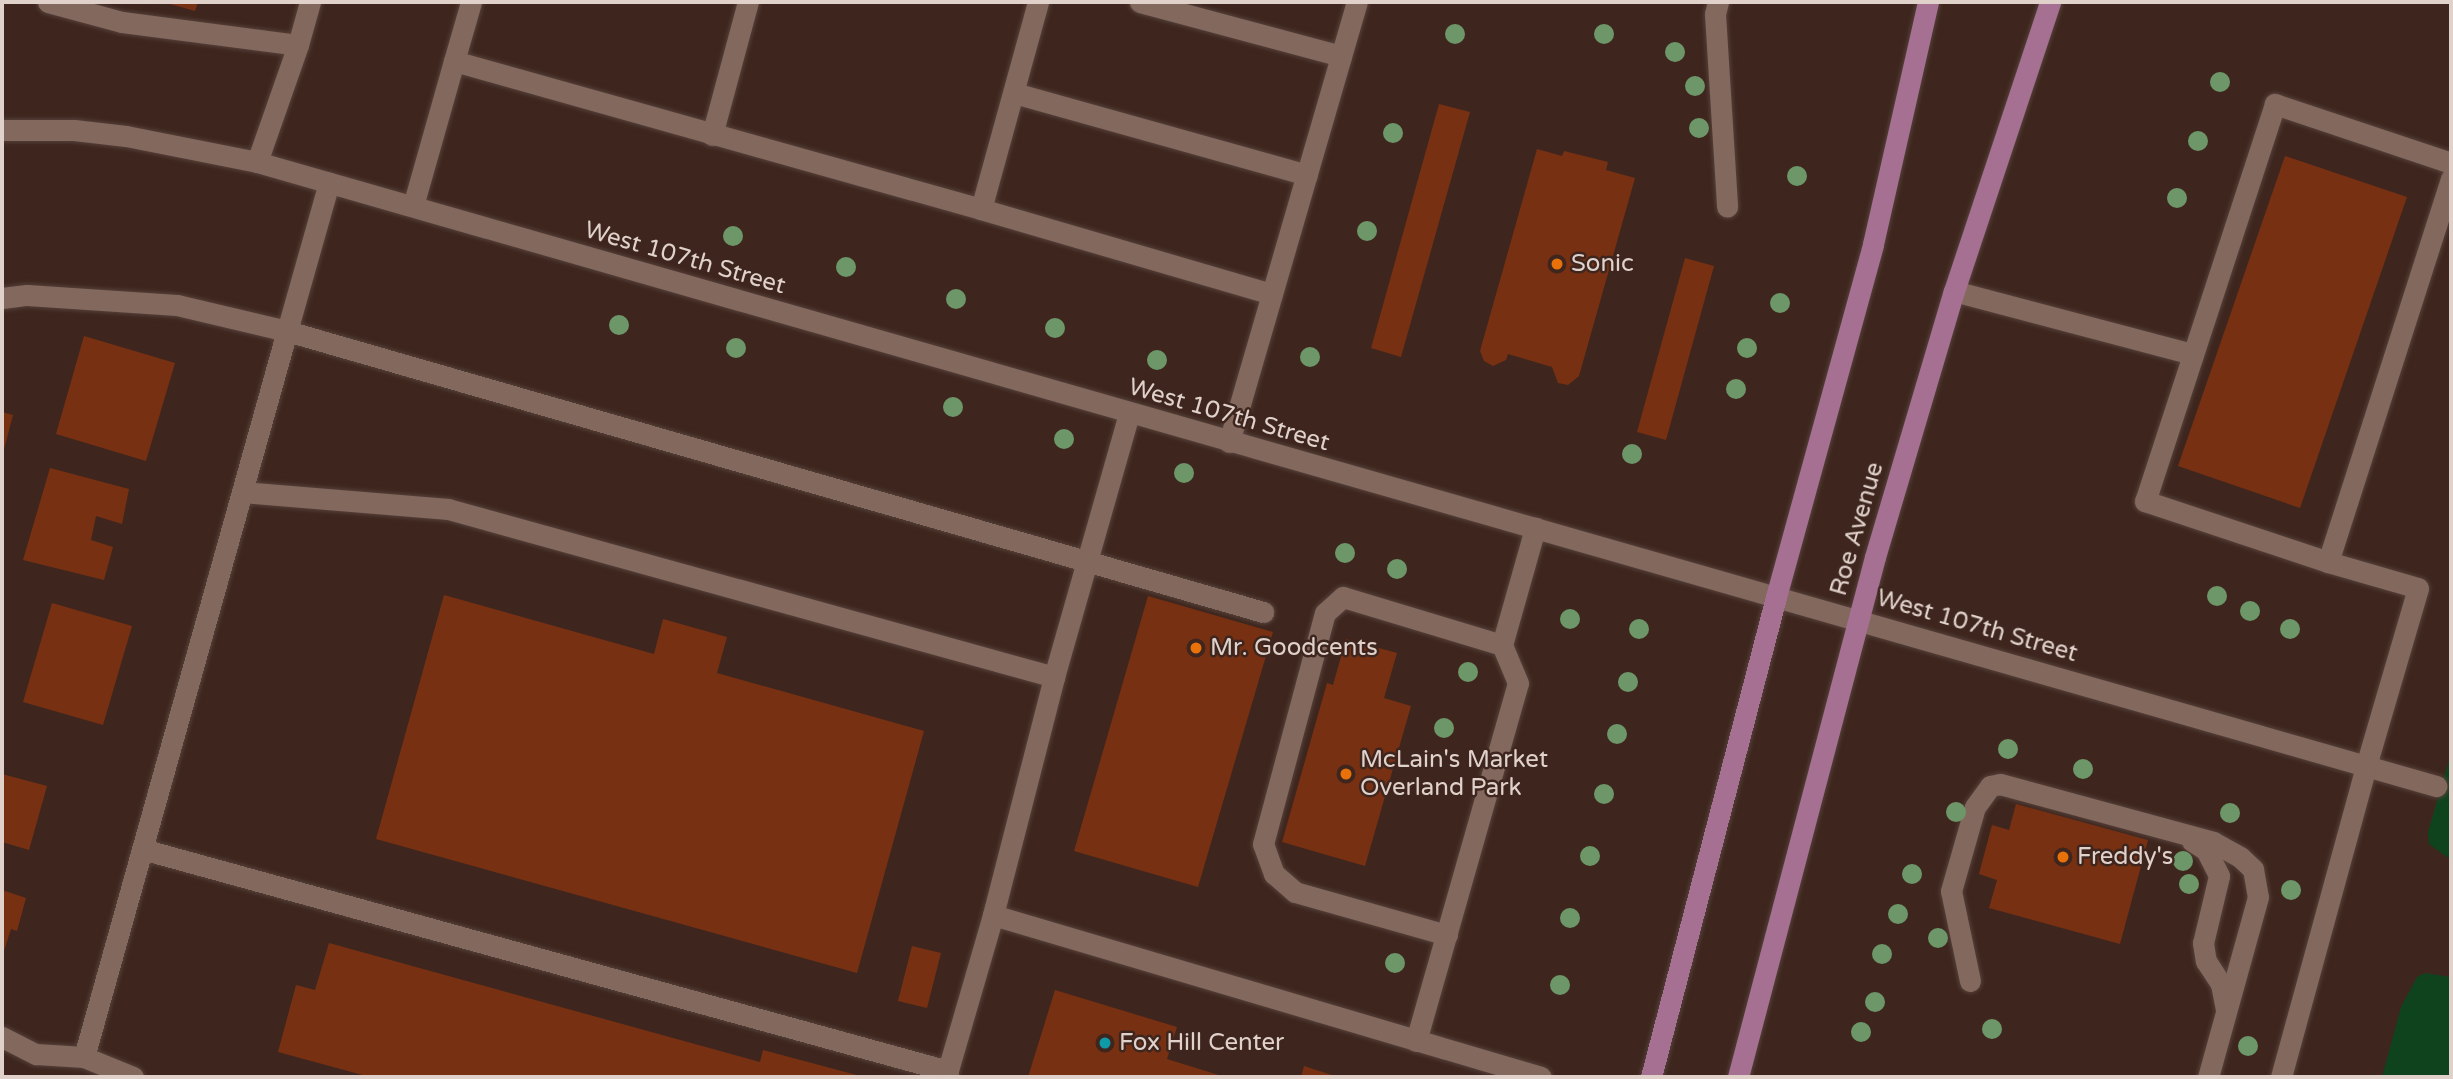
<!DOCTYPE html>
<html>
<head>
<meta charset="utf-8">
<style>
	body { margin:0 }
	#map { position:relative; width:2453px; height:1079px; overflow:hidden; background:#3e261e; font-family:"Varela Round",sans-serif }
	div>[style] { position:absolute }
	.green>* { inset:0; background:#0f431e }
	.building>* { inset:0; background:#783012 }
	.roads { filter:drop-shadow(0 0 2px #55413a) drop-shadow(0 0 2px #55413a) }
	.minor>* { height:21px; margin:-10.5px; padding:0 10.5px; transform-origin:10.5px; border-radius:10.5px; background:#83685e }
	.major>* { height:21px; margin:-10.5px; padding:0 10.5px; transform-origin:10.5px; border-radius:10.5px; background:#a67093 }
	.trees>* { width:20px; height:20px; margin:-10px; border-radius:50%; background:#6d9769 }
	.dots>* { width:19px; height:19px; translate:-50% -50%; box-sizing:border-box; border:4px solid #3e261e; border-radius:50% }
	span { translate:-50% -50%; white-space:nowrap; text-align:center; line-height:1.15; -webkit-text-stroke:5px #3e261e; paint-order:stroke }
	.street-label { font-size:24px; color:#e0d1cb }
	.poi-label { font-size:24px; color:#e0d1cb }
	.left { translate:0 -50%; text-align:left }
	.frame { position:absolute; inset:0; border:4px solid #e0d1cb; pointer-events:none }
</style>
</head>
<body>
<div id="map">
	<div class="green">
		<div style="clip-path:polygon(2451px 753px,2451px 860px,2429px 844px,2428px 832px)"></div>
		<div style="clip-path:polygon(2425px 973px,2451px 977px,2451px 1077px,2382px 1077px,2401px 1007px,2417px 977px)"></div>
	</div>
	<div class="building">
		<div style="clip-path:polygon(163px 2px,198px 2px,195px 11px)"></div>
		<div style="clip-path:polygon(1439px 104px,1470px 112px,1401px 357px,1371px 348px)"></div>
		<div style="clip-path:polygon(1537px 149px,1562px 156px,1564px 151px,1608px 162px,1606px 170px,1635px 178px,1579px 376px,1568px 385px,1558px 383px,1552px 367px,1508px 354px,1506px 360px,1493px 366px,1484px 361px,1480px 351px)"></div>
		<div style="clip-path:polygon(2285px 156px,2407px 197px,2300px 508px,2178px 466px)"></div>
		<div style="clip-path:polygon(1685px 258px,1714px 266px,1666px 440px,1637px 432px)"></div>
		<div style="clip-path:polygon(84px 336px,175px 363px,146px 461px,56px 434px)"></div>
		<div style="clip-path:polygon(2px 412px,13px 415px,3px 453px,2px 453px)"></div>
		<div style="clip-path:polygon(50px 468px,129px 489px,122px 524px,96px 516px,91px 540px,113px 547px,104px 580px,23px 560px)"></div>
		<div style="clip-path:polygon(444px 595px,654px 654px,663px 619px,727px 637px,717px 673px,924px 731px,857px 973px,376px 839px)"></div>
		<div style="clip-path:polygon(1148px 596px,1273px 632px,1198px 887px,1074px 851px)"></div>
		<div style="clip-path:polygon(52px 603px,132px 626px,103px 725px,23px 702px)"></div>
		<div style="clip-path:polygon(1346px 639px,1397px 653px,1384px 698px,1411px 706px,1365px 866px,1282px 842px,1327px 683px,1333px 685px)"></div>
		<div style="clip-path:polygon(2px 774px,47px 786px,29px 850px,2px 842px)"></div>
		<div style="clip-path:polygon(2016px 804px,2148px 840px,2120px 944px,1989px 908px,1997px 880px,1979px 874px,1992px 825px,2009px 830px)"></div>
		<div style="clip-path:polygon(2px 890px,26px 898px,17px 931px,11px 929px,2px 957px)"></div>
		<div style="clip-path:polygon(329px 943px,760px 1062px,763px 1050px,864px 1077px,370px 1077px,278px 1052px,296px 985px,315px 990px)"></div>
		<div style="clip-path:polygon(912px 946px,941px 953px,927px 1008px,898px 1001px)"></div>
		<div style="clip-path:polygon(1055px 990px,1177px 1027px,1167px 1059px,1225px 1077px,1028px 1077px)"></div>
		<div style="clip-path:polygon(1304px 1066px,1338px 1077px,1301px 1077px)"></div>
	</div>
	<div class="roads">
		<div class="minor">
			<div style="left:48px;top:2px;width:77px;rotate:15.1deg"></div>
			<div style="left:122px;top:22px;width:177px;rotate:7.4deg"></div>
			<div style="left:298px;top:45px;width:124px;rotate:109.3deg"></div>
			<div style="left:1140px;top:2px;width:208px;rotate:15deg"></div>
			<div style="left:1718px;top:2px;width:12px;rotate:104deg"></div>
			<div style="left:1715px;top:14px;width:193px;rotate:86.4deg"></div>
			<div style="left:298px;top:45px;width:45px;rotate:-74.4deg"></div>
			<div style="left:454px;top:61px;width:61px;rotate:-73.9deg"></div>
			<div style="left:1014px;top:93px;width:304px;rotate:15.6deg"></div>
			<div style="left:2px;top:130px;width:72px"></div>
			<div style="left:74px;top:130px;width:52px;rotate:6.6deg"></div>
			<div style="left:126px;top:136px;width:134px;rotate:11.2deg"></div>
			<div style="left:257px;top:162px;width:2267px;rotate:15.98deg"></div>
			<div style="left:712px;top:135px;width:138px;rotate:-74.9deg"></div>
			<div style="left:2451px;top:163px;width:186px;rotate:-161.5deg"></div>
			<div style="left:2275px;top:104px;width:418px;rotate:108.1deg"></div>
			<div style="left:2145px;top:501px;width:193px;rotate:18.4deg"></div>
			<div style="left:2328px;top:562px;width:403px;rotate:-72.2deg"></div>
			<div style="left:413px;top:206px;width:151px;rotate:-74.2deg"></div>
			<div style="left:454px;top:61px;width:547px;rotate:15.69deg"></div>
			<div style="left:981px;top:209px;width:215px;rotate:-74.6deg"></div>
			<div style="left:981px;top:209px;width:303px;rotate:16.3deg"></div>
			<div style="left:1954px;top:291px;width:247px;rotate:14.8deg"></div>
			<div style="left:2px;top:298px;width:25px;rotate:-7deg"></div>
			<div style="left:27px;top:295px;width:150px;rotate:3.8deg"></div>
			<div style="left:177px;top:305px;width:113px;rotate:13.3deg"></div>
			<div style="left:287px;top:331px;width:154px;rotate:-74.2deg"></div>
			<div style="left:1229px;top:442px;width:458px;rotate:-73.8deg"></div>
			<div style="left:242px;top:492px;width:207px;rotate:4.7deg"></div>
			<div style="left:448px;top:509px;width:629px;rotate:15.49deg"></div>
			<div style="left:2192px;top:841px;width:17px;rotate:33deg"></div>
			<div style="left:2206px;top:850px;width:29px;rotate:63deg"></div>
			<div style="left:2219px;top:876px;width:69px;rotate:103.4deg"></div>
			<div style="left:2203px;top:943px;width:18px;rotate:81deg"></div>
			<div style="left:2206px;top:961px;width:27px;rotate:57deg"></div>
			<div style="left:2221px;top:984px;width:26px;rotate:79deg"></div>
			<div style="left:142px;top:849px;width:836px;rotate:15.4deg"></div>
			<div style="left:993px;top:915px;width:571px;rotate:16.47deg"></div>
			<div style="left:1447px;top:935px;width:158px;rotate:-164.2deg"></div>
			<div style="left:1295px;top:892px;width:28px;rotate:-139deg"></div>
			<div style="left:1274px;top:874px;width:32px;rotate:-110deg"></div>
			<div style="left:1263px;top:844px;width:239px;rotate:-75deg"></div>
			<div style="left:1325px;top:613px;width:24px;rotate:-42deg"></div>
			<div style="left:1343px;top:597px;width:166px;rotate:16.8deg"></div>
			<div style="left:1970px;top:981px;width:92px;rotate:-101.9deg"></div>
			<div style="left:1951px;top:891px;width:87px;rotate:-74.1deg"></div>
			<div style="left:1975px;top:807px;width:26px;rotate:-54deg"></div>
			<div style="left:1990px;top:786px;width:10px;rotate:-11deg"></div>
			<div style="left:2000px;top:784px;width:221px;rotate:15.2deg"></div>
			<div style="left:2213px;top:842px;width:31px;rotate:29deg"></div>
			<div style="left:2240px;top:857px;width:18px;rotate:43deg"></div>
			<div style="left:2253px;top:869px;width:28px;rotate:80deg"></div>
			<div style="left:2258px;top:897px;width:187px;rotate:105.5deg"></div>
			<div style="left:2px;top:1037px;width:38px;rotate:27deg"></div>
			<div style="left:36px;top:1054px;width:48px;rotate:3.6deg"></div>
			<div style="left:1416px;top:1041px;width:372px;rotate:-74.1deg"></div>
			<div style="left:1518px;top:683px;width:41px;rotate:-112.8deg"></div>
			<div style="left:1502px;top:645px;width:122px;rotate:-74.2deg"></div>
			<div style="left:133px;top:1077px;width:53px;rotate:-157.8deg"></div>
			<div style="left:84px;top:1057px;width:754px;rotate:-74.38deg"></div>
			<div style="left:287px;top:331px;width:1016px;rotate:16.06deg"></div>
			<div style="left:946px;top:1077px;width:169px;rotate:-73.8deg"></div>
			<div style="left:993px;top:915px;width:246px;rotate:-75.6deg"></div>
			<div style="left:1054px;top:677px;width:274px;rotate:-74.1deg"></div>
			<div style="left:2281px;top:1077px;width:322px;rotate:-74.7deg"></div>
			<div style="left:2366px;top:766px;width:185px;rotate:-73.7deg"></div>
			<div style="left:2418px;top:588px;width:94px;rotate:-163.9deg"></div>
		</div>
		<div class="major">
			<div style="left:1651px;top:1077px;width:496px;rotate:-75.4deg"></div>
			<div style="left:1776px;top:597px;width:366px;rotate:-74.6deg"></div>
			<div style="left:1873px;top:244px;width:248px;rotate:-77.2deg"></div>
			<div style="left:1738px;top:1077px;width:538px;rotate:-75.24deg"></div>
			<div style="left:1875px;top:557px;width:277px;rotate:-73.5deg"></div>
			<div style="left:1954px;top:291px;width:305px;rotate:-71.6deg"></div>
		</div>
	</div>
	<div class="trees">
		<div style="left:1455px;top:34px"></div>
		<div style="left:1604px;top:34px"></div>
		<div style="left:1675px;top:52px"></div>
		<div style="left:2220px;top:82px"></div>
		<div style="left:1695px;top:86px"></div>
		<div style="left:1699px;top:128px"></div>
		<div style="left:1393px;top:133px"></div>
		<div style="left:2198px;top:141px"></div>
		<div style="left:1797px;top:176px"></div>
		<div style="left:2177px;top:198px"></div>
		<div style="left:1367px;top:231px"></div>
		<div style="left:733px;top:236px"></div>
		<div style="left:846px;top:267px"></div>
		<div style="left:956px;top:299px"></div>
		<div style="left:1780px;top:303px"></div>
		<div style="left:619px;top:325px"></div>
		<div style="left:1055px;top:328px"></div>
		<div style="left:736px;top:348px"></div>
		<div style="left:1747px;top:348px"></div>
		<div style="left:1310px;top:357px"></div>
		<div style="left:1157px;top:360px"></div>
		<div style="left:1736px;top:389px"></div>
		<div style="left:953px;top:407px"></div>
		<div style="left:1064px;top:439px"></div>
		<div style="left:1632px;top:454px"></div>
		<div style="left:1184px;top:473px"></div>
		<div style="left:1345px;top:553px"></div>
		<div style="left:1397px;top:569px"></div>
		<div style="left:2217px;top:596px"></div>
		<div style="left:2250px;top:611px"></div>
		<div style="left:1570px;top:619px"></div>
		<div style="left:1639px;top:629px"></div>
		<div style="left:2290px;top:629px"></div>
		<div style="left:1468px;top:672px"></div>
		<div style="left:1628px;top:682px"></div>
		<div style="left:1444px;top:728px"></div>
		<div style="left:1617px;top:734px"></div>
		<div style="left:2008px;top:749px"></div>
		<div style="left:2083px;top:769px"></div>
		<div style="left:1604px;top:794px"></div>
		<div style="left:1956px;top:812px"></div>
		<div style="left:2230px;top:813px"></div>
		<div style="left:1590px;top:856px"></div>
		<div style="left:2183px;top:861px"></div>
		<div style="left:1912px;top:874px"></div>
		<div style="left:2189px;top:884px"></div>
		<div style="left:2291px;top:890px"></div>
		<div style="left:1898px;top:914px"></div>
		<div style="left:1570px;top:918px"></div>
		<div style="left:1938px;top:938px"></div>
		<div style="left:1882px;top:954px"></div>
		<div style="left:1395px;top:963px"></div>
		<div style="left:1560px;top:985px"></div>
		<div style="left:1875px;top:1002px"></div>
		<div style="left:1992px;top:1029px"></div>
		<div style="left:1861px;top:1032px"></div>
		<div style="left:2248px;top:1046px"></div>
	</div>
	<div class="dots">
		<div style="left:1557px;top:264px;background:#e8710a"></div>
		<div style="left:1196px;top:648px;background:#e8710a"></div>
		<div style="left:1346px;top:774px;background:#e8710a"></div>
		<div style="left:2063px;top:857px;background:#e8710a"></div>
		<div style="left:1105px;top:1043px;background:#0f9aa8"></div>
	</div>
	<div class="street-label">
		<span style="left:685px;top:258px;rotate:16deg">West 107th Street</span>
		<span style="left:1229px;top:415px;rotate:16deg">West 107th Street</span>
		<span style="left:1857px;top:529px;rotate:-74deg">Roe Avenue</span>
		<span style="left:1977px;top:626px;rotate:16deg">West 107th Street</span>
	</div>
	<div class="poi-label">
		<span class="left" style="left:1571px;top:264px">Sonic</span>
		<span class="left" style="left:1210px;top:648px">Mr. Goodcents</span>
		<span class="left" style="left:1360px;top:774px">McLain's Market<br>Overland Park</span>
		<span class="left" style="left:2077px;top:857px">Freddy's</span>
		<span class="left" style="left:1119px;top:1043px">Fox Hill Center</span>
	</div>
	<div class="frame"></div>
</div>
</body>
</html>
